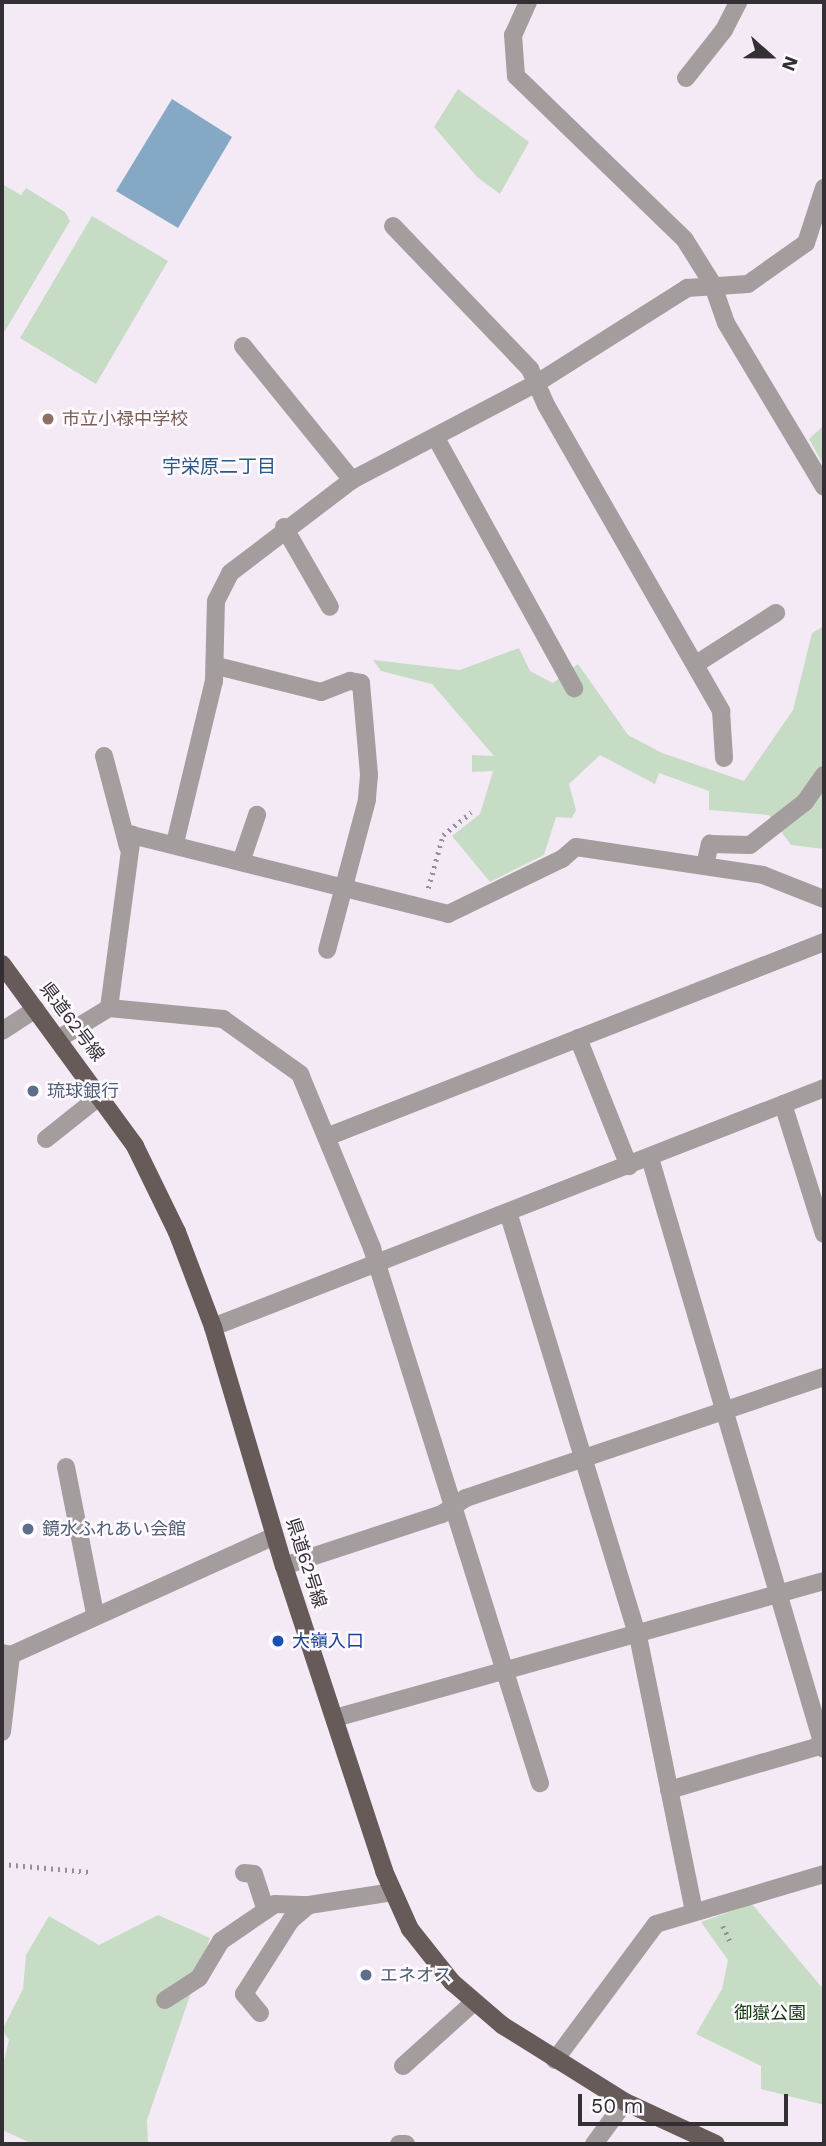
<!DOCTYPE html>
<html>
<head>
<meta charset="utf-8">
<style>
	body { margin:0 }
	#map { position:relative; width:826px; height:2146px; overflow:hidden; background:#f4eaf6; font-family:"Work Sans","Noto Sans JP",sans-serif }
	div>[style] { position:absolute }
	.green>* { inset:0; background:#c7dcc4 }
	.water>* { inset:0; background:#85a9c5 }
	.path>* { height:4.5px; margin-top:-2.25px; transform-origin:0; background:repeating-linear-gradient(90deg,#968f98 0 2px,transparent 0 7px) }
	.minor>* { height:18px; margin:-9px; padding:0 9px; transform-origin:9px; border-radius:9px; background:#a49d9d }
	.major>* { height:18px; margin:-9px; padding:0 9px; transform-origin:9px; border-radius:9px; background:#675b5a }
	.dots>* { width:19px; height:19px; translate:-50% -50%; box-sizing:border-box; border:4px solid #fefaff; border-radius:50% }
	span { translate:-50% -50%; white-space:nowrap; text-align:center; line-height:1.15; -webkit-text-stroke:5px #fefaff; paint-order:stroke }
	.education-label { font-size:18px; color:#785e54 }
	.left { translate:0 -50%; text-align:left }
	.street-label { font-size:18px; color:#332f34 }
	.service-label { font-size:18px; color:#4e5e75 }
	.transit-label { font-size:18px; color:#164399 }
	.park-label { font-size:18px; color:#123b0c }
	.neighbourhood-label { font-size:19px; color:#28598d }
	.frame { position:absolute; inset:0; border:4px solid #332f34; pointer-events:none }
	.north { position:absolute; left:735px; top:21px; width:70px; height:70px; -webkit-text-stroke:5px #fefaff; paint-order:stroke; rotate:111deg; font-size:19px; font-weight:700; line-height:28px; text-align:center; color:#332f34 }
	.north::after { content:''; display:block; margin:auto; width:24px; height:32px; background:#332f34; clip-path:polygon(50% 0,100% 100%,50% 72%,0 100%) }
	.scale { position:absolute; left:578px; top:2094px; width:210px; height:32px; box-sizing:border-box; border:4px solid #332f34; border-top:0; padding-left:9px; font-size:21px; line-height:24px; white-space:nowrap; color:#332f34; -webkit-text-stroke:5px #fefaff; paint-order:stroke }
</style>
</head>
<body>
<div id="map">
	<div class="green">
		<div style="clip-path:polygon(458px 89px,529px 142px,500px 194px,477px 177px,434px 127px)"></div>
		<div style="clip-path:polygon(2px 184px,21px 195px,26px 188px,65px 212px,70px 221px,2px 336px)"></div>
		<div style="clip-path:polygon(92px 216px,168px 261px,96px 384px,20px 338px)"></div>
		<div style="clip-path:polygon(824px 425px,824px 466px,809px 439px)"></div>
		<div style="clip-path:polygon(824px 626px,824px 849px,791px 845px,769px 815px,709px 810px,709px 791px,659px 773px,655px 784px,600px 755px,569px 784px,576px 810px,572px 818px,556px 817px,544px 855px,490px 882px,452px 836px,480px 814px,493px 771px,472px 772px,472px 755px,494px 756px,432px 684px,381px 671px,373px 660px,460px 670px,519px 648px,530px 671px,553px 683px,578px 664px,628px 735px,662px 753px,744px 781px,793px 710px,812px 633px)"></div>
		<div style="clip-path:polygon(752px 1904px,824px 1990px,824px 2105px,761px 2089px,761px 2066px,696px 2034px,722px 1989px,728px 1960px,701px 1922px)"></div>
		<div style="clip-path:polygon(158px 1915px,210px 1938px,147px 2120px,148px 2144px,33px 2144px,2px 2130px,2px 2069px,9px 2040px,2px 2030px,23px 1989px,26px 1955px,49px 1916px,99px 1945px)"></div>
	</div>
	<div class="water">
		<div style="clip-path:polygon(172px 99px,232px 137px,178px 228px,116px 191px)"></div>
	</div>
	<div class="path">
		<div style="left:428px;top:888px;width:55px;rotate:-74.2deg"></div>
		<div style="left:443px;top:835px;width:36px;rotate:-39deg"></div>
		<div style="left:2px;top:1864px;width:89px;rotate:5.1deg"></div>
		<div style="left:723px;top:1926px;width:17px;rotate:65deg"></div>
	</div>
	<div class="minor">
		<div style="left:528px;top:2px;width:36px;rotate:114deg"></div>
		<div style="left:513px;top:35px;width:41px;rotate:85.8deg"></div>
		<div style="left:516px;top:76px;width:235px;rotate:44.1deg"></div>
		<div style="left:685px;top:240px;width:51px;rotate:57.9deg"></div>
		<div style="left:712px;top:283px;width:42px;rotate:70.7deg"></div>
		<div style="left:726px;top:323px;width:191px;rotate:59.1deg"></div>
		<div style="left:686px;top:78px;width:61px;rotate:-51.6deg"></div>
		<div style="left:724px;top:30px;width:31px;rotate:-63deg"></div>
		<div style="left:393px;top:226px;width:198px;rotate:46.2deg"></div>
		<div style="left:530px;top:369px;width:39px;rotate:66deg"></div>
		<div style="left:546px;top:405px;width:353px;rotate:60.2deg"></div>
		<div style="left:721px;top:711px;width:47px;rotate:86.3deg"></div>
		<div style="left:243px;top:346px;width:173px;rotate:50.9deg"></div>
		<div style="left:436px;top:438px;width:286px;rotate:61.1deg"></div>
		<div style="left:284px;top:527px;width:92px;rotate:60.1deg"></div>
		<div style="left:696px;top:664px;width:95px;rotate:-32.5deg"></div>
		<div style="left:217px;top:666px;width:107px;rotate:14deg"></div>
		<div style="left:321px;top:692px;width:31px;rotate:-21deg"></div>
		<div style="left:350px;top:681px;width:11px;rotate:10deg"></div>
		<div style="left:361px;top:683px;width:92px;rotate:85deg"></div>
		<div style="left:369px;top:775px;width:25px;rotate:95deg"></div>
		<div style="left:367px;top:800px;width:155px;rotate:104.9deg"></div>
		<div style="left:104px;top:756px;width:94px;rotate:75.2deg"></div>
		<div style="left:175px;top:843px;width:167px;rotate:-76.5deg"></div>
		<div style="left:214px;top:681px;width:80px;rotate:-88.6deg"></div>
		<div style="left:216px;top:601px;width:31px;rotate:-63deg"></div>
		<div style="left:230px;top:573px;width:153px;rotate:-37.3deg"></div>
		<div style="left:352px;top:480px;width:209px;rotate:-27.7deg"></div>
		<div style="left:537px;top:383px;width:178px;rotate:-32.3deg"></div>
		<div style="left:687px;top:288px;width:61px;rotate:-3.8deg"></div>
		<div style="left:748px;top:284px;width:71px;rotate:-35.3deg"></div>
		<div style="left:806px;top:243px;width:58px;rotate:-71.9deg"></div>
		<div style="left:241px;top:862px;width:50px;rotate:-71.2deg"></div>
		<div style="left:705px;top:865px;width:22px;rotate:-77deg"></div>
		<div style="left:710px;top:844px;width:40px;rotate:1.4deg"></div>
		<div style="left:750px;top:845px;width:70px;rotate:-38deg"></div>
		<div style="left:805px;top:802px;width:33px;rotate:-55deg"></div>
		<div style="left:109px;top:1008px;width:175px;rotate:-82.4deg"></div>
		<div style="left:132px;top:835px;width:326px;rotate:14deg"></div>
		<div style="left:448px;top:914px;width:127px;rotate:-25.8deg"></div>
		<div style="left:562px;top:859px;width:18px;rotate:-41deg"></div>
		<div style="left:576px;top:847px;width:189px;rotate:8.5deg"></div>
		<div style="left:763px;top:875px;width:66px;rotate:21.5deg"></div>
		<div style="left:2px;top:1031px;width:40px;rotate:-32.9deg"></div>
		<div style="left:578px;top:1038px;width:138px;rotate:68.3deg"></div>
		<div style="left:58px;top:1039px;width:60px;rotate:-31.3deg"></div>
		<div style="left:109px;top:1008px;width:115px;rotate:5.5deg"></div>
		<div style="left:223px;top:1019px;width:95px;rotate:35.5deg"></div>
		<div style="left:300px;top:1074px;width:188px;rotate:67.5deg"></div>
		<div style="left:372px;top:1248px;width:561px;rotate:72.57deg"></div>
		<div style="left:783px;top:1104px;width:136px;rotate:72.5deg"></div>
		<div style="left:329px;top:1136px;width:532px;rotate:-21.4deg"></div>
		<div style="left:46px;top:1139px;width:69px;rotate:-38.5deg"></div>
		<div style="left:650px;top:1158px;width:616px;rotate:73.59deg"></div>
		<div style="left:508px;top:1212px;width:443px;rotate:73deg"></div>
		<div style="left:638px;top:1636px;width:281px;rotate:78.5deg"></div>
		<div style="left:213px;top:1327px;width:656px;rotate:-21.36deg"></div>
		<div style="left:66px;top:1467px;width:149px;rotate:78.8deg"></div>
		<div style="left:284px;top:1566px;width:166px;rotate:-18.2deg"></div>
		<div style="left:442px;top:1514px;width:29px;rotate:-34deg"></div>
		<div style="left:466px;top:1498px;width:378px;rotate:-18.7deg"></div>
		<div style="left:2px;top:1653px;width:9px;rotate:13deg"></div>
		<div style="left:11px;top:1655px;width:289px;rotate:-24.3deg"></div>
		<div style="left:335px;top:1718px;width:508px;rotate:-15.65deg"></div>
		<div style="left:2px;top:1732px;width:78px;rotate:-83.3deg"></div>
		<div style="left:669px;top:1790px;width:160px;rotate:-16.3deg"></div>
		<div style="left:244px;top:1873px;width:10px;rotate:6deg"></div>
		<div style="left:254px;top:1874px;width:38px;rotate:72deg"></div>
		<div style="left:165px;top:2000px;width:40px;rotate:-32.9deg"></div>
		<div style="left:199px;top:1978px;width:43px;rotate:-59.3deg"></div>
		<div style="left:221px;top:1941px;width:65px;rotate:-34.4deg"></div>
		<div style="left:275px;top:1904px;width:34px;rotate:2deg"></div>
		<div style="left:309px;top:1905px;width:85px;rotate:-8.8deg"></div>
		<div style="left:260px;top:2013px;width:25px;rotate:-130deg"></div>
		<div style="left:244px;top:1994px;width:88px;rotate:-57.6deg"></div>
		<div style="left:291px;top:1920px;width:23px;rotate:-40deg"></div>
		<div style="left:555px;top:2060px;width:169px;rotate:-53.4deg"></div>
		<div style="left:656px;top:1924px;width:175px;rotate:-16.6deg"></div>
		<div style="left:403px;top:2066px;width:94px;rotate:-42deg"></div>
		<div style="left:399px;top:2144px;width:7px"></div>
		<div style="left:594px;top:2144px;width:52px;rotate:-53.6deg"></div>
	</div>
	<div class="major">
		<div style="left:2px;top:964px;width:225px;rotate:53.8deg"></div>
		<div style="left:135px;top:1146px;width:96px;rotate:64deg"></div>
		<div style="left:177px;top:1232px;width:102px;rotate:69.2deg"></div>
		<div style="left:213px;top:1327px;width:249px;rotate:73.5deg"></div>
		<div style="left:284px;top:1566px;width:321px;rotate:71.8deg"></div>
		<div style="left:384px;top:1871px;width:64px;rotate:65.9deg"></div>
		<div style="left:410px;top:1929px;width:68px;rotate:51.6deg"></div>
		<div style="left:452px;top:1982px;width:66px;rotate:40.7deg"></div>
		<div style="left:502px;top:2025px;width:145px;rotate:32deg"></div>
		<div style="left:625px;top:2102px;width:100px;rotate:24.8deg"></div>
	</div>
	<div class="dots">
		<div style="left:48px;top:419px;background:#8d6e63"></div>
		<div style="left:33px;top:1091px;background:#5c6f8a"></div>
		<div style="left:28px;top:1529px;background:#5c6f8a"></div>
		<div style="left:278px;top:1641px;background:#1a4fb4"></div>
		<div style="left:366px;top:1975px;background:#5c6f8a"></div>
	</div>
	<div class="education-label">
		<span class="left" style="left:62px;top:419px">市立小禄中学校</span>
	</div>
	<div class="street-label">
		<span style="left:72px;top:1022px;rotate:53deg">県道62号線</span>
		<span style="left:306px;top:1563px;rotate:72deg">県道62号線</span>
	</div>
	<div class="service-label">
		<span class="left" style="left:47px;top:1091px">琉球銀行</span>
		<span class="left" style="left:42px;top:1529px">鏡水ふれあい会館</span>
		<span class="left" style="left:380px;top:1975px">エネオス</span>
	</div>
	<div class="transit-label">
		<span class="left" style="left:292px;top:1641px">大嶺入口</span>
	</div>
	<div class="park-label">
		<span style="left:770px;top:2013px">御嶽公園</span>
	</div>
	<div class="neighbourhood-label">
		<span style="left:219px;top:467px">宇栄原二丁目</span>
	</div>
	<div class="frame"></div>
	<div class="north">N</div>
	<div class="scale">50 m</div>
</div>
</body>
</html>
